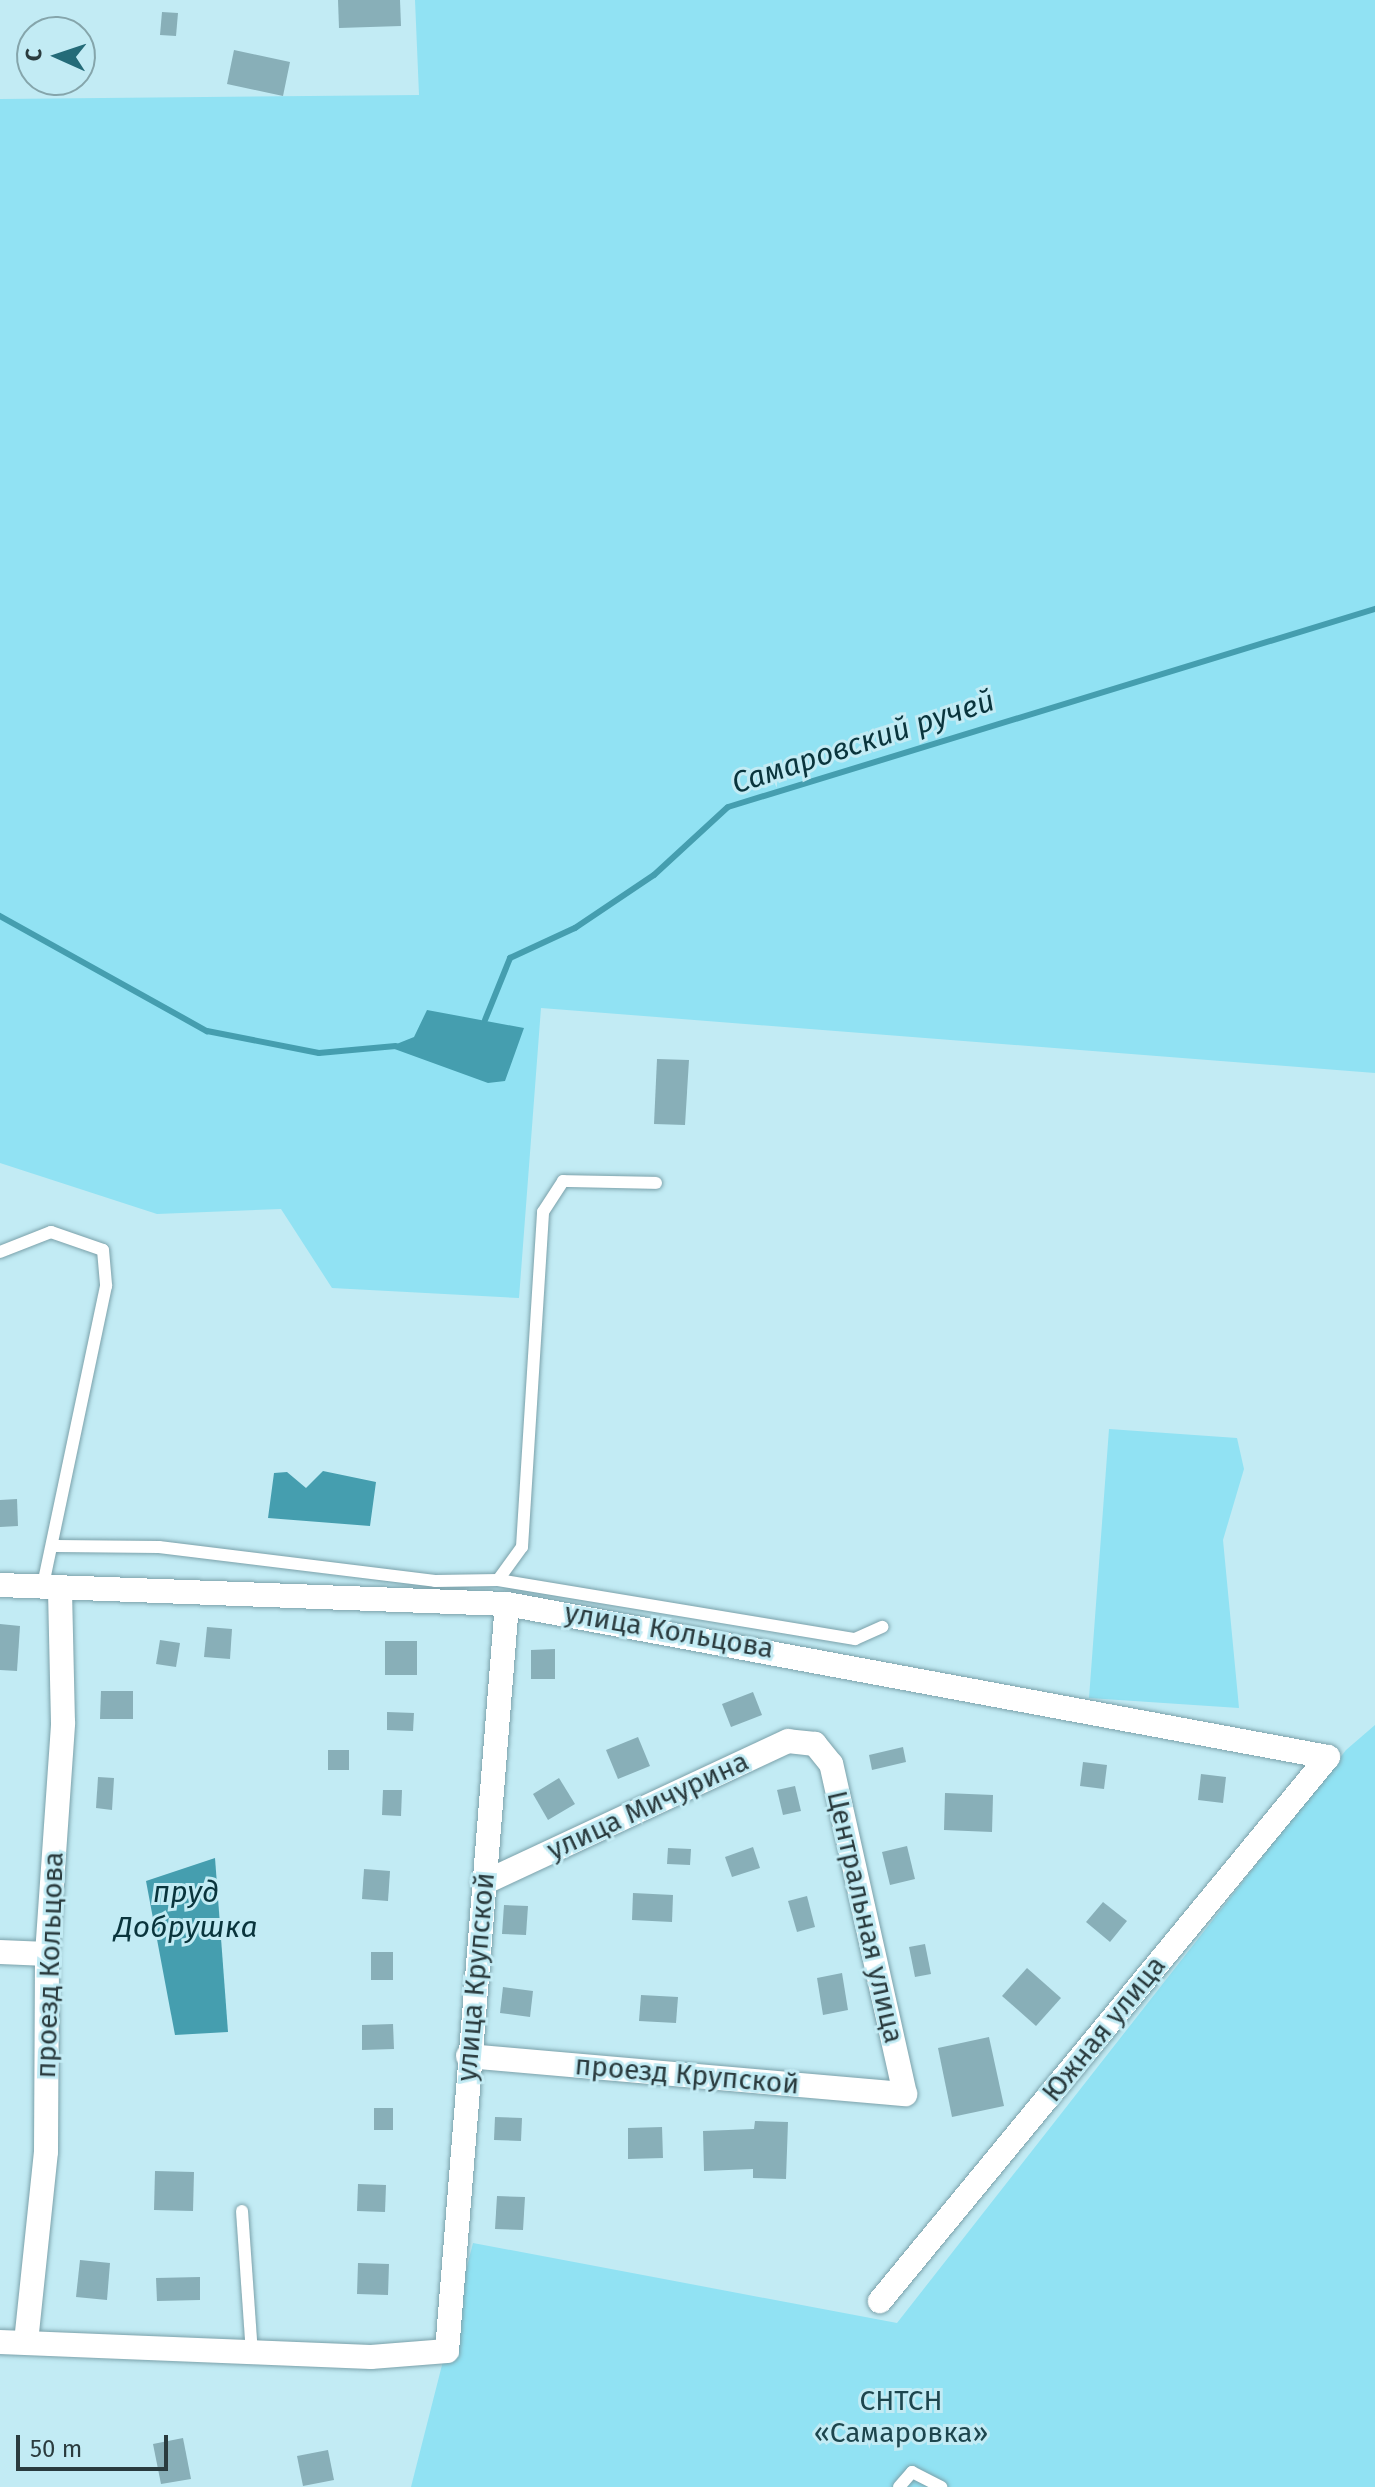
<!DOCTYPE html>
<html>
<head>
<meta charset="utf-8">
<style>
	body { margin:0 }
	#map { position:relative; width:1375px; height:2487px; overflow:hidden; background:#c2ebf4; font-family:"Fira Sans",sans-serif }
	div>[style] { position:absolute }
	.green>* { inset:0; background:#91e2f3 }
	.water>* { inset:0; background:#459eaf }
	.stream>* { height:6px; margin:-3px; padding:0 3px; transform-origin:3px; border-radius:3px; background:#459eaf }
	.building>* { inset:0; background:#88afb8 }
	.roads { filter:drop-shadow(0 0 2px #7ba1aa) drop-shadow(0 0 2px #7ba1aa) }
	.service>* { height:12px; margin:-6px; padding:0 6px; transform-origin:6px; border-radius:6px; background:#fff }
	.minor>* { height:24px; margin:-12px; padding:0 12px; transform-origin:12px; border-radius:12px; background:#fff }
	span { translate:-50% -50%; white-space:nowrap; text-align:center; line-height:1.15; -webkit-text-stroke:6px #c2ebf4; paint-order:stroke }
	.street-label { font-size:28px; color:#2a3b3e }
	.park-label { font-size:28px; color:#1d464e }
	.water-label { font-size:30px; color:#09343c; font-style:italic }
	.north { position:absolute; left:16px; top:16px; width:80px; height:80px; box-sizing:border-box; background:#c2ebf4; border:2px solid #85a5ab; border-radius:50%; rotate:273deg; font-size:22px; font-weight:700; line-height:32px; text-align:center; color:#2a3b3e }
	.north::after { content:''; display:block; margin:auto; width:28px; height:36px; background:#246b78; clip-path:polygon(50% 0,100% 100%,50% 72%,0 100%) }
	.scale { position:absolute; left:16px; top:2435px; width:152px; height:36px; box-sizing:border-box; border:4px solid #2a3b3e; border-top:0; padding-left:10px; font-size:24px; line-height:28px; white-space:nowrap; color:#2a3b3e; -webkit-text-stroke:6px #c2ebf4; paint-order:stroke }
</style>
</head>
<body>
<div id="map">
	<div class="green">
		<div style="clip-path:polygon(415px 0,1375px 0,1375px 1073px,541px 1008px,519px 1298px,332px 1288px,281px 1209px,157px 1214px,0 1163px,0 99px,419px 95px)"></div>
		<div style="clip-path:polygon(1109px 1429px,1237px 1438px,1244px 1469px,1223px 1540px,1239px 1708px,1089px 1698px)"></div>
		<div style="clip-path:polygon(1375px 1725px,1375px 2487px,411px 2487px,473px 2243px,897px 2323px,1346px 1750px)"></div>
	</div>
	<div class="water">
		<div style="clip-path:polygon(427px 1010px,524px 1028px,505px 1081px,488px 1083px,389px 1047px,414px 1037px)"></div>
		<div style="clip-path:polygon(323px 1471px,376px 1482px,370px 1526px,268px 1518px,274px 1473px,287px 1472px,306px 1488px)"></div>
		<div style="clip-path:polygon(215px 1858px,228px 2032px,175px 2035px,146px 1881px)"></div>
	</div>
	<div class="stream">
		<div style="left:0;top:916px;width:237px;rotate:29.1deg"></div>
		<div style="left:207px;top:1031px;width:114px;rotate:11.1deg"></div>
		<div style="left:319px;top:1053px;width:77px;rotate:-5.2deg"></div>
		<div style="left:485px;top:1020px;width:67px;rotate:-68deg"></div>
		<div style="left:510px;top:958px;width:72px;rotate:-24.8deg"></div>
		<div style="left:575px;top:928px;width:95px;rotate:-33.9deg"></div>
		<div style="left:654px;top:875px;width:100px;rotate:-42.6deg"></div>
		<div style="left:728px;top:807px;width:677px;rotate:-17.02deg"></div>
	</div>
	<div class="building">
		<div style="clip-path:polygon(338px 0,400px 0,401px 26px,339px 28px)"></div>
		<div style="clip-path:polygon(162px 12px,178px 13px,176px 36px,160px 35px)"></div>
		<div style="clip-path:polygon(234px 50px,290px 62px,283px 96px,227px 84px)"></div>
		<div style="clip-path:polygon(657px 1059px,689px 1060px,685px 1125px,654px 1124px)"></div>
		<div style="clip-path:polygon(17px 1499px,18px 1526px,0 1527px,0 1500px)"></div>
		<div style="clip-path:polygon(0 1624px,20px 1626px,17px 1671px,0 1670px)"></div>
		<div style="clip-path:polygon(207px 1627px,232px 1629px,230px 1659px,204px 1657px)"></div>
		<div style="clip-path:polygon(160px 1640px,180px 1643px,176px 1667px,156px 1664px)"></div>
		<div style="clip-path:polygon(385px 1641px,417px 1641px,417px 1675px,385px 1675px)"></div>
		<div style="clip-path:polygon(555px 1649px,555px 1679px,531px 1679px,531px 1650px)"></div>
		<div style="clip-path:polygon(101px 1691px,133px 1691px,133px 1719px,100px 1719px)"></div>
		<div style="clip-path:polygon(753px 1692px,762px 1715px,731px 1727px,722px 1704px)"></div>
		<div style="clip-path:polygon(387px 1712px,414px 1713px,413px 1731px,387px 1730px)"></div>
		<div style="clip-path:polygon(638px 1737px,650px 1766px,618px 1779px,606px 1750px)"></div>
		<div style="clip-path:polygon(903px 1747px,906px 1762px,872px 1770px,869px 1755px)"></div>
		<div style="clip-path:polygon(328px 1750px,349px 1750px,349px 1770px,328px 1770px)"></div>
		<div style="clip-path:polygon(1083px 1762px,1107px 1765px,1104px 1789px,1080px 1786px)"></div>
		<div style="clip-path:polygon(1201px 1774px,1226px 1777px,1223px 1803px,1198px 1800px)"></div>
		<div style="clip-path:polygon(98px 1777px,114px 1778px,112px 1810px,96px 1808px)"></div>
		<div style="clip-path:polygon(559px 1778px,575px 1804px,548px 1820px,533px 1794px)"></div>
		<div style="clip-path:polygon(795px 1786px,801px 1811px,783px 1815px,777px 1790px)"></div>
		<div style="clip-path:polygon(383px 1790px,402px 1790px,401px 1816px,382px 1815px)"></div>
		<div style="clip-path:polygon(945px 1793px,993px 1795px,992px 1832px,944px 1830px)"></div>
		<div style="clip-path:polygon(907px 1846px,915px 1879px,890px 1885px,882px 1852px)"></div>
		<div style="clip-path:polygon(753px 1847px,760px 1868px,732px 1877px,725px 1857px)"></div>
		<div style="clip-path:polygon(668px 1848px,691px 1849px,690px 1865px,667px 1864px)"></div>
		<div style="clip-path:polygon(364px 1869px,390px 1871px,388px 1901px,362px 1899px)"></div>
		<div style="clip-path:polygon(633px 1893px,673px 1895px,672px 1922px,632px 1920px)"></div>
		<div style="clip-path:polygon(807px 1896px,815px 1927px,797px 1932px,788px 1901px)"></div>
		<div style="clip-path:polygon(1103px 1902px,1127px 1921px,1110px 1942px,1086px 1922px)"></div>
		<div style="clip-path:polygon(504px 1905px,528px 1906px,526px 1935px,502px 1934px)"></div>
		<div style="clip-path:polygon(925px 1944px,931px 1974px,915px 1977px,909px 1947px)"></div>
		<div style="clip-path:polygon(371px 1952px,393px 1952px,393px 1980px,371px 1980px)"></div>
		<div style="clip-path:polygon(1027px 1968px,1061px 1998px,1036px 2026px,1002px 1996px)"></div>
		<div style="clip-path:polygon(842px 1973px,848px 2010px,823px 2015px,817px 1978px)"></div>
		<div style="clip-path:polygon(503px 1987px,533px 1991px,530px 2017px,500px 2013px)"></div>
		<div style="clip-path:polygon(641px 1995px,678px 1997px,676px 2023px,639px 2021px)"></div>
		<div style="clip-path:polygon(393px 2024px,394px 2049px,362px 2050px,362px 2025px)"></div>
		<div style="clip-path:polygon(989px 2037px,1004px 2106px,952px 2117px,938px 2048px)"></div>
		<div style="clip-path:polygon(374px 2108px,393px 2108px,393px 2130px,374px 2130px)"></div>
		<div style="clip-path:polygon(495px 2117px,522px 2118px,521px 2141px,494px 2140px)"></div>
		<div style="clip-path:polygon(755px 2121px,788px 2122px,786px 2179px,753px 2178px,753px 2169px,704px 2171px,703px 2131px,754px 2129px)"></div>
		<div style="clip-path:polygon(662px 2127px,663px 2158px,628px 2159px,628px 2128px)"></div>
		<div style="clip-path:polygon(155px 2171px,194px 2172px,193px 2211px,154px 2210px)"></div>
		<div style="clip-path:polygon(358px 2184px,386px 2185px,385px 2212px,357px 2211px)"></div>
		<div style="clip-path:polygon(497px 2196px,525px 2197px,523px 2230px,495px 2229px)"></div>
		<div style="clip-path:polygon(80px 2260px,110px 2263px,107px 2300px,76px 2297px)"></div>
		<div style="clip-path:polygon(358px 2263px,389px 2264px,388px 2295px,357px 2294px)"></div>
		<div style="clip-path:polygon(200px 2277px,200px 2300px,157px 2301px,156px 2278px)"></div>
		<div style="clip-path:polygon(183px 2438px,191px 2479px,161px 2484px,153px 2444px)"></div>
		<div style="clip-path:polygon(328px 2450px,334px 2480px,303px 2486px,297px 2456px)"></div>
	</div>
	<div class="roads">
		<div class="service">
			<div style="left:0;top:1252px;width:55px;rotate:-21.4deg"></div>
			<div style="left:51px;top:1232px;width:55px;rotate:19.1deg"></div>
			<div style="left:103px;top:1250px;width:36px;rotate:85deg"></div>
			<div style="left:106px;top:1286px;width:307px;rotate:101.9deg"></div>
			<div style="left:56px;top:1546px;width:103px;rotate:0.6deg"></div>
			<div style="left:159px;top:1547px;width:278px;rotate:7deg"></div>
			<div style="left:435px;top:1581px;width:63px;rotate:-0.9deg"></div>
			<div style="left:498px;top:1580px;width:362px;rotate:9.4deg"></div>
			<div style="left:855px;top:1639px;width:30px;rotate:-24deg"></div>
			<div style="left:498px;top:1580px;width:41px;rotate:-54deg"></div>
			<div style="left:522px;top:1547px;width:336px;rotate:-86.4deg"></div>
			<div style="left:543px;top:1212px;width:37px;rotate:-57deg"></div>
			<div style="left:563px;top:1181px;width:93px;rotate:1.2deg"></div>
			<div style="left:242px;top:2211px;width:142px;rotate:86deg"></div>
			<div style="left:899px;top:2487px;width:20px;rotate:-49deg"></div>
			<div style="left:912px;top:2472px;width:33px;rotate:27deg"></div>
		</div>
		<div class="minor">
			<div style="left:0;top:1585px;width:507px;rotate:2.15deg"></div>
			<div style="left:507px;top:1604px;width:835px;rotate:10.56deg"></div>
			<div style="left:1328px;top:1757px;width:705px;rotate:129.47deg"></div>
			<div style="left:0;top:1952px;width:47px;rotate:2.4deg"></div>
			<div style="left:468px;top:2056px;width:439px;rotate:5deg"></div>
			<div style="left:905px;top:2094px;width:338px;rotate:-102.6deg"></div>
			<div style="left:831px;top:1764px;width:26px;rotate:-129deg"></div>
			<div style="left:815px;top:1744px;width:27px;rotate:-174deg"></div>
			<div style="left:788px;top:1741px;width:336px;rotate:155deg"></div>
			<div style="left:0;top:2342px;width:371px;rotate:2.3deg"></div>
			<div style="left:371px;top:2357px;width:76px;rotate:-4.5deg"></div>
			<div style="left:447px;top:2351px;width:749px;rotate:-85.41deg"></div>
			<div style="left:26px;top:2342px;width:191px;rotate:-84deg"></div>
			<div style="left:46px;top:2152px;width:198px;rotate:-89.7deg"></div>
			<div style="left:47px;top:1954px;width:232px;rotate:-86deg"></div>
			<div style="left:63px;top:1723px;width:135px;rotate:-91.3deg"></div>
		</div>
	</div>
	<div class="street-label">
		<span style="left:669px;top:1631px;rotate:10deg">улица Кольцова</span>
		<span style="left:648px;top:1806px;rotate:-25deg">улица Мичурина</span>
		<span style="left:865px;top:1917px;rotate:77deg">Центральная улица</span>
		<span style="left:50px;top:1965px;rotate:-88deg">проезд Кольцова</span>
		<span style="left:476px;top:1977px;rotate:-85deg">улица Крупской</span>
		<span style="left:1104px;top:2029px;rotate:-51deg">Южная улица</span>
		<span style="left:687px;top:2075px;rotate:5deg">проезд Крупской</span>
	</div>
	<div class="park-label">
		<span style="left:901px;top:2417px">СНТСН<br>«Самаровка»</span>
	</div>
	<div class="water-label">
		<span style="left:863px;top:742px;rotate:-18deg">Самаровский ручей</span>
		<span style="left:186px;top:1909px">пруд<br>Добрушка</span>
	</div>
	<div class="north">С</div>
	<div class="scale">50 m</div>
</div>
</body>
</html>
